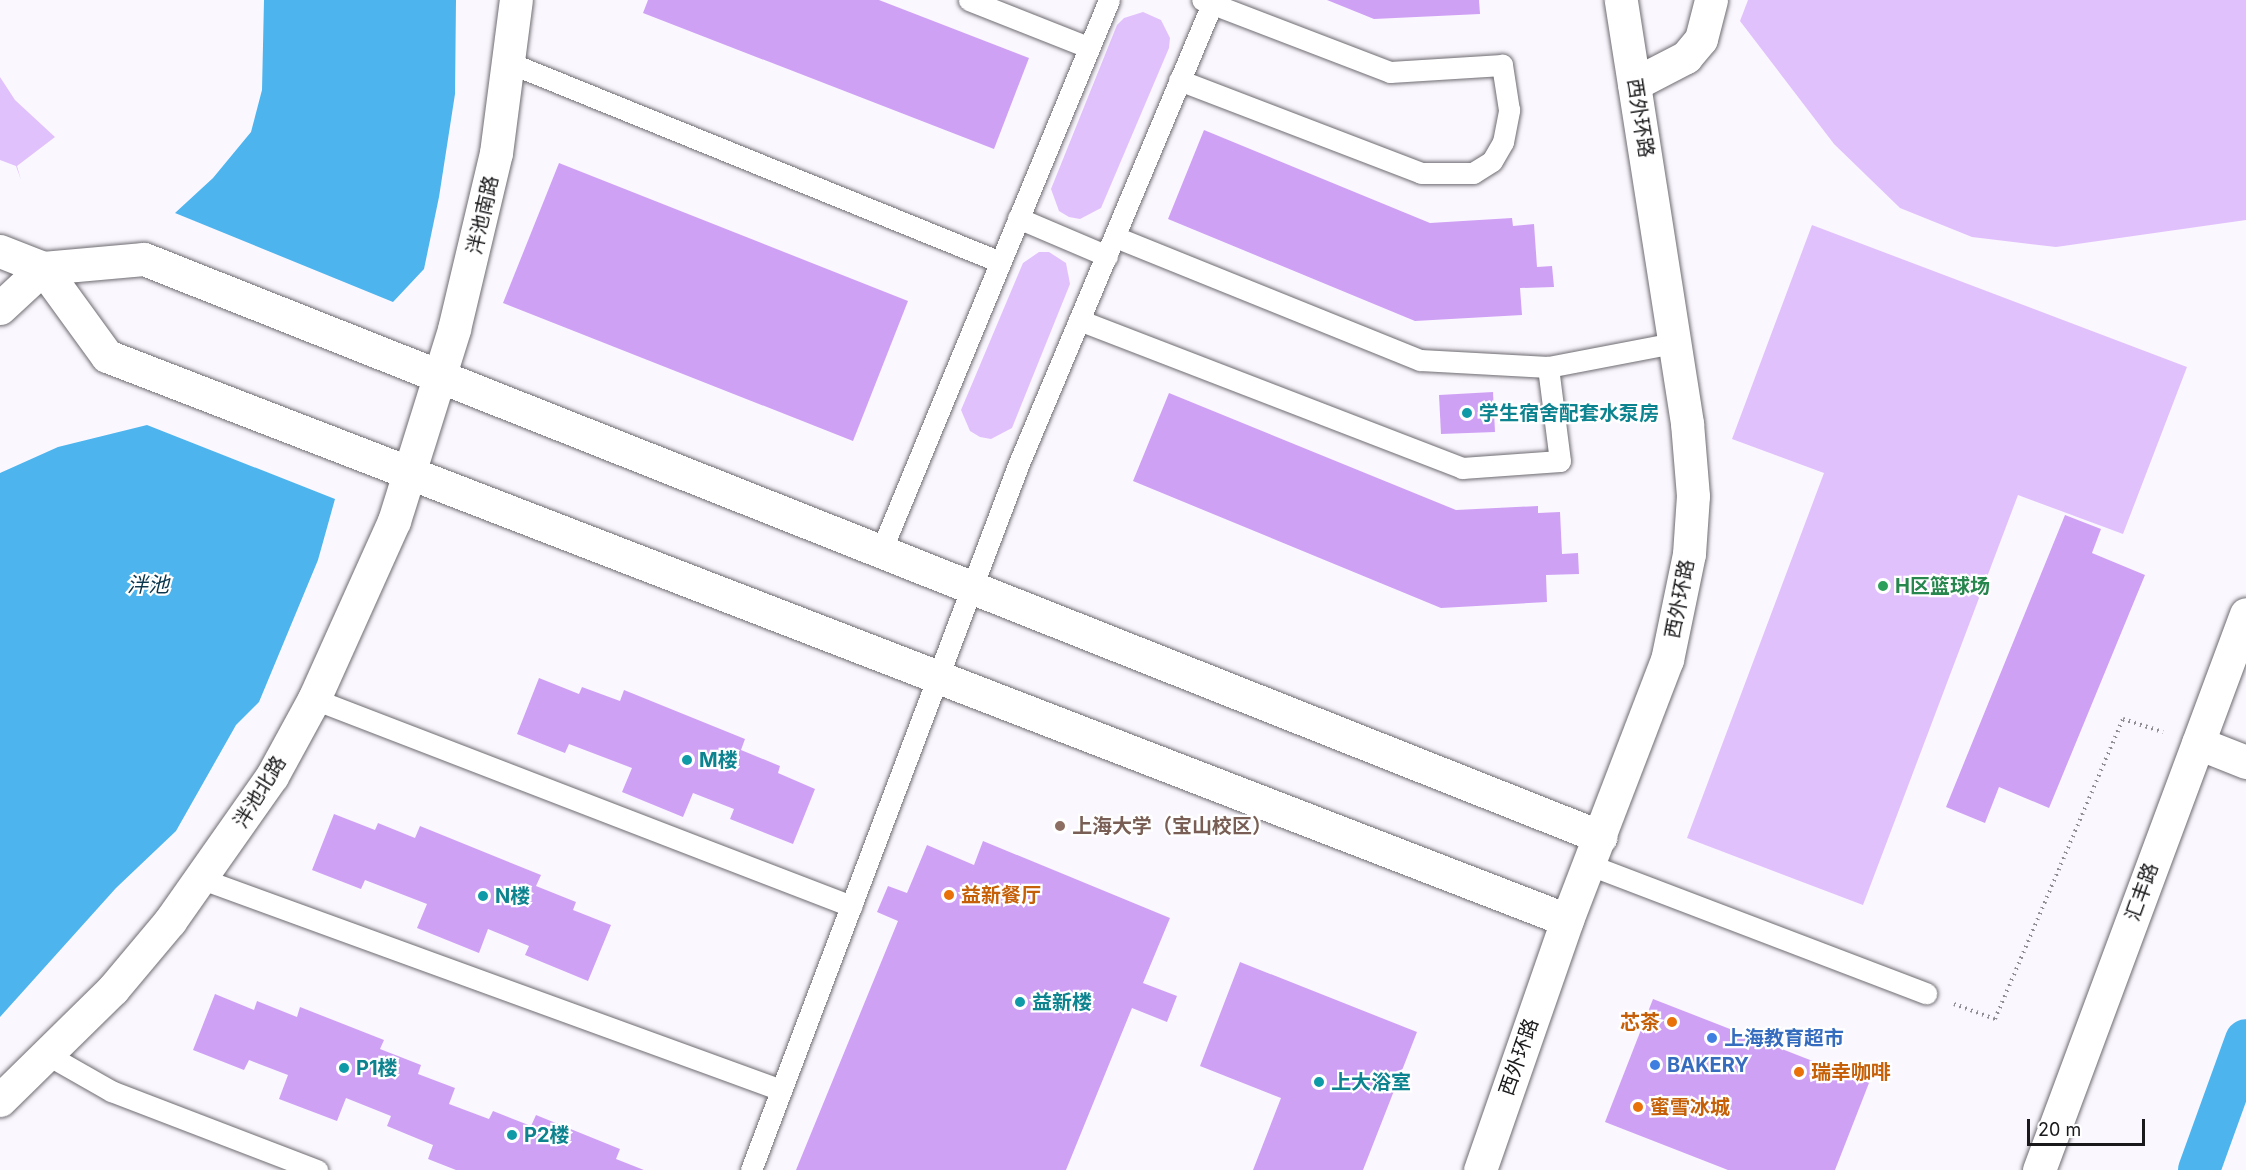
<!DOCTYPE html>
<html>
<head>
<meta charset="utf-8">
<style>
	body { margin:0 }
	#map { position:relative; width:2246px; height:1170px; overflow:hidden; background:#fbf7fe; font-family:Inter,"Noto Sans SC",sans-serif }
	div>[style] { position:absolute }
	.green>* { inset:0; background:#e1c1fc }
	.water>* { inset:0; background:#4eb4ed }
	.canal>* { height:42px; margin:-21px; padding:0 21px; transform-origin:21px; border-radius:21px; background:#4eb4ed }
	.building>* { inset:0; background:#cfa1f5 }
	.path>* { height:4px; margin-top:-2px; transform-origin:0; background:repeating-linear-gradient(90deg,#928f94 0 1.5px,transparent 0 6px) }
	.roads { filter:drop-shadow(0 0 2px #6e6b71) drop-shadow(0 0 2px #6e6b71) }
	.service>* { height:21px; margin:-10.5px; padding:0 10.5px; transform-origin:10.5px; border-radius:10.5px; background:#fff }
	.minor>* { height:33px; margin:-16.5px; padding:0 16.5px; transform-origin:16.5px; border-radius:16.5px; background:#fff }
	.tertiary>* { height:33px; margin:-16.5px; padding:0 16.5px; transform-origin:16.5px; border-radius:16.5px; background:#fff }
	.dots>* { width:16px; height:16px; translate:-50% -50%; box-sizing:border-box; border:3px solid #fff; border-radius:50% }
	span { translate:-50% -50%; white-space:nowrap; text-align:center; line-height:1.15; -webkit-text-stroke:4.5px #fff; paint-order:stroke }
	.street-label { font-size:20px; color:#19181a }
	.culture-label { font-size:20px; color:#0d838f; font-weight:700 }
	.left { translate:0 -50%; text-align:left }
	.leisure-label { font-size:20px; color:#27864d; font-weight:700 }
	.education-label { font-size:20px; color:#785e54; font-weight:700 }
	.food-label { font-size:20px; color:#c56008; font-weight:700 }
	.right { translate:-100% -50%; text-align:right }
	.shop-label { font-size:20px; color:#366cbe; font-weight:700 }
	.water-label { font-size:21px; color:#0b374e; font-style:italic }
	.scale { position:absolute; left:2027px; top:1119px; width:118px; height:27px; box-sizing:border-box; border:3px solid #19181a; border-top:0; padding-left:8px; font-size:18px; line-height:21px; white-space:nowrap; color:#19181a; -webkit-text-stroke:4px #fff; paint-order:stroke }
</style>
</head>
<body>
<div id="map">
	<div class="green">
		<div style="clip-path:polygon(1748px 0,2246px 0,2246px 220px,2056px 247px,1972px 237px,1900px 208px,1834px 144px,1740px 21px)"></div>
		<div style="clip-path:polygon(1143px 12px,1161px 20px,1170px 38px,1169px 48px,1101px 208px,1080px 219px,1069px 217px,1059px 211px,1051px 189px,1117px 25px,1124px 18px)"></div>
		<div style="clip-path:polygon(0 77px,15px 100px,55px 137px,17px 166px,21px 180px,16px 166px,0 160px)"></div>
		<div style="clip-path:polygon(1812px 225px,2187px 367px,2123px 534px,2018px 495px,1863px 905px,1687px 838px,1824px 473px,1732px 439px)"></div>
		<div style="clip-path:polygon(1039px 252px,1049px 252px,1066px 263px,1070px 284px,1012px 428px,991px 439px,980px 437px,970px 431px,961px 410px,1023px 263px)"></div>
	</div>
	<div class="water">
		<div style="clip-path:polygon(264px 0,456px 0,455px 94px,439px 197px,424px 269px,393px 302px,175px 213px,213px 178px,251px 132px,262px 90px)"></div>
		<div style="clip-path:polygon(147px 425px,335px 499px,318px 560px,259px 702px,236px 725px,176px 831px,116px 888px,0 1017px,0 473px,58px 447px)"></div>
	</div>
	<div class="canal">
		<div style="left:2199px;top:1170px;width:138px;rotate:-70.1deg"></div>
	</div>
	<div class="building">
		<div style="clip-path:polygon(648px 0,879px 0,1029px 58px,994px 149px,643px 13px)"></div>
		<div style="clip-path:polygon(1327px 0,1479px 0,1480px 14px,1374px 19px)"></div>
		<div style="clip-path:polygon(1204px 130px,1430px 223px,1512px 218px,1513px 226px,1534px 224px,1537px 267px,1552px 266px,1554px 287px,1520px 288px,1522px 315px,1415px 321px,1168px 219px)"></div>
		<div style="clip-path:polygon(559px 163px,908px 301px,853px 441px,503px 303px)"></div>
		<div style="clip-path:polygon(1493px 392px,1495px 432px,1441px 434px,1439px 395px)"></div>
		<div style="clip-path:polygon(1169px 393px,1456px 510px,1538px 506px,1538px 513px,1560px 512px,1562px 554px,1578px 553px,1579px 574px,1546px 575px,1547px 602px,1441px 608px,1133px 481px)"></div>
		<div style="clip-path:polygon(2065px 515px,2101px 529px,2092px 553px,2145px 575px,2049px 808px,1999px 787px,1985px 823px,1946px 807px)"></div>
		<div style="clip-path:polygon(539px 678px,579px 694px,582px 687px,620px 701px,624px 690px,745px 739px,741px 750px,780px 766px,778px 773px,815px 789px,793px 844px,730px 819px,734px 809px,693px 793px,683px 817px,622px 792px,632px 768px,569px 744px,565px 753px,517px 734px)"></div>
		<div style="clip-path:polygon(334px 814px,375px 830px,378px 823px,415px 838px,420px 826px,541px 875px,536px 886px,576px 902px,573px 910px,611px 925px,588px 981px,525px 955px,529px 946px,488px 929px,479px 953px,417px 928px,427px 904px,365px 880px,361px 889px,312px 870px)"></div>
		<div style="clip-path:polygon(983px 841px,1170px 918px,1143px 983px,1177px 996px,1167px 1022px,1132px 1008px,1066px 1170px,796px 1170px,898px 921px,877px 912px,888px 886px,907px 893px,927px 845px,974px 865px)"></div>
		<div style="clip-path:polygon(1240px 962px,1417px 1032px,1363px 1170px,1253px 1170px,1281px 1098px,1200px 1066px)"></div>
		<div style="clip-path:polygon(215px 994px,254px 1010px,257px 1001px,297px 1017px,300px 1007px,384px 1040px,380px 1049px,421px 1065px,418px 1074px,455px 1088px,449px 1104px,489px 1119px,493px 1111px,531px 1126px,536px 1115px,620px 1149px,616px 1159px,644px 1170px,456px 1170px,428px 1159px,433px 1145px,387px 1126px,391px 1116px,346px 1098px,337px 1121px,279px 1099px,288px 1075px,249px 1060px,244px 1070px,193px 1050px)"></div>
		<div style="clip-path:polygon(1653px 999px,1869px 1083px,1835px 1170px,1728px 1170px,1605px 1122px)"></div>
	</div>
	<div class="path">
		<div style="left:1954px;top:1004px;width:44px;rotate:20.1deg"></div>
		<div style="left:1995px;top:1019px;width:326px;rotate:-66.9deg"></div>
		<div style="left:2123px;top:719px;width:42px;rotate:18deg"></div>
	</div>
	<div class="roads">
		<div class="service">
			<div style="left:969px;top:0;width:128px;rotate:21.6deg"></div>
			<div style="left:510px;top:63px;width:529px;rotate:22.1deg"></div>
			<div style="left:1179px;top:80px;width:259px;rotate:21deg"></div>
			<div style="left:1421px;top:173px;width:52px"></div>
			<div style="left:1473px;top:173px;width:22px;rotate:-32deg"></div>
			<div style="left:1492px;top:161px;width:22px;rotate:-60deg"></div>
			<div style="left:1503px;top:142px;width:33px;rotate:-79deg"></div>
			<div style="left:1509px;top:110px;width:46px;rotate:-98.8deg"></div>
			<div style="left:1502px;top:65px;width:112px;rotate:176.4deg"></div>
			<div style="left:1390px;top:72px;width:201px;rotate:-159deg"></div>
			<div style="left:1018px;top:218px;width:97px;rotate:23.1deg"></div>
			<div style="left:1079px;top:320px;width:411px;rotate:21.1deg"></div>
			<div style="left:1462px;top:468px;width:98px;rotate:-4.1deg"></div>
			<div style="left:1560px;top:461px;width:95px;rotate:-97.3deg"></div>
			<div style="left:1548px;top:367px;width:128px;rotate:-176.9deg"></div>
			<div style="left:1420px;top:360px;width:328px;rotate:-158deg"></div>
			<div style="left:1548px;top:367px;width:128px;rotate:-10.8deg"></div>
			<div style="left:881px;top:551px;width:596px;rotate:-67.52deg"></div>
			<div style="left:314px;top:699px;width:576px;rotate:21.08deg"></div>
			<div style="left:1590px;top:865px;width:360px;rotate:20.9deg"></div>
			<div style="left:202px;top:879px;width:616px;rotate:20.02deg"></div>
			<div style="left:48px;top:1055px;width:73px;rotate:29.7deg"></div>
			<div style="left:111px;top:1091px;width:221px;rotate:21deg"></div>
			<div style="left:751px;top:1170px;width:756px;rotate:-69.24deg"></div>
			<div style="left:1019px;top:463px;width:498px;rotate:-67.2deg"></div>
		</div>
		<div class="minor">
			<div style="left:1634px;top:84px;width:59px;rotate:-27.4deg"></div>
			<div style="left:1686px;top:57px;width:23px;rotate:-50deg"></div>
			<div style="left:1701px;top:39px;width:40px;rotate:-75.6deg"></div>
			<div style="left:0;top:251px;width:46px;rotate:21.6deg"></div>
			<div style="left:43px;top:268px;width:101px;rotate:-5.1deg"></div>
			<div style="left:144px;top:259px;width:1567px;rotate:21.64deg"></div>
			<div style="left:43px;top:268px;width:109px;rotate:54deg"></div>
			<div style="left:107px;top:356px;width:1565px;rotate:21.12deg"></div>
			<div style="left:0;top:308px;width:59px;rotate:-42.9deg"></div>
			<div style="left:2198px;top:743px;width:52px;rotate:21.6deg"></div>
			<div style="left:0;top:1100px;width:158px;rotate:-44.5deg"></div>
			<div style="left:113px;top:989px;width:89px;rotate:-50deg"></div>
			<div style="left:170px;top:921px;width:177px;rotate:-54.9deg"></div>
			<div style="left:272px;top:776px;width:88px;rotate:-61.4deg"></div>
			<div style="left:314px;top:699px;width:195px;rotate:-65.8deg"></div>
			<div style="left:394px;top:521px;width:201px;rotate:-72.6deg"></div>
			<div style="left:454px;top:329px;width:181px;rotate:-76.6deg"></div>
			<div style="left:496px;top:153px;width:154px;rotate:-82.6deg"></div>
			<div style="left:1480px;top:1170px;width:265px;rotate:-70.8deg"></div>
			<div style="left:1567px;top:920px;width:279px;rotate:-69deg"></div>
			<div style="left:1667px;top:660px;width:108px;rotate:-78.3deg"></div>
			<div style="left:1689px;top:554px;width:58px;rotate:-86.1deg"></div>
			<div style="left:1693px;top:496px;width:73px;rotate:-94.7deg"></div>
			<div style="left:1687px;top:423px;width:428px;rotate:-98.9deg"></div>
		</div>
		<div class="tertiary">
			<div style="left:2039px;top:1170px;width:593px;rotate:-69.58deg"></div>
		</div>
	</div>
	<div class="dots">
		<div style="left:1467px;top:413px;background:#0f9aa8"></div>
		<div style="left:1883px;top:586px;background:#2e9e5b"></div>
		<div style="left:687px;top:760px;background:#0f9aa8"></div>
		<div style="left:1060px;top:826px;background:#8d6e63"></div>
		<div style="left:949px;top:895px;background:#e8710a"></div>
		<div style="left:483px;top:896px;background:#0f9aa8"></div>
		<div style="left:1020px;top:1002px;background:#0f9aa8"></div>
		<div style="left:1672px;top:1022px;background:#e8710a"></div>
		<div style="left:1712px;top:1038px;background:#3f7fe0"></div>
		<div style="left:1655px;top:1065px;background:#3f7fe0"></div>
		<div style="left:344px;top:1068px;background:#0f9aa8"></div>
		<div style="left:1799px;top:1072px;background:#e8710a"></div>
		<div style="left:1319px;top:1082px;background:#0f9aa8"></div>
		<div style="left:1638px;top:1107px;background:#e8710a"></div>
		<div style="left:512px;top:1135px;background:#0f9aa8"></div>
	</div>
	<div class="street-label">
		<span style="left:1640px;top:118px;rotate:81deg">西外环路</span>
		<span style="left:483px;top:215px;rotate:-77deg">泮池南路</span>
		<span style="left:1680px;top:599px;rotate:-79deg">西外环路</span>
		<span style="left:260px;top:792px;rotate:-58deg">泮池北路</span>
		<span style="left:2142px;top:892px;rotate:-70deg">汇丰路</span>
		<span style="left:1519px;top:1057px;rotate:-71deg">西外环路</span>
	</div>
	<div class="culture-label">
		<span class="left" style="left:1479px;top:413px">学生宿舍配套水泵房</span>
		<span class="left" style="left:699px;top:760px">M楼</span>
		<span class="left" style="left:495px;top:896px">N楼</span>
		<span class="left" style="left:1032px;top:1002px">益新楼</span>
		<span class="left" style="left:356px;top:1068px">P1楼</span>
		<span class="left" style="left:1331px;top:1082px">上大浴室</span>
		<span class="left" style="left:524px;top:1135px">P2楼</span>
	</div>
	<div class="leisure-label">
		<span class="left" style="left:1895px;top:586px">H区篮球场</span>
	</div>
	<div class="education-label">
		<span class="left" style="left:1072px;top:826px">上海大学（宝山校区）</span>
	</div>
	<div class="food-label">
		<span class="left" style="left:961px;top:895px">益新餐厅</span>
		<span class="right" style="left:1660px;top:1022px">芯茶</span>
		<span class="left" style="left:1811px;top:1072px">瑞幸咖啡</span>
		<span class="left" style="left:1650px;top:1107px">蜜雪冰城</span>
	</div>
	<div class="shop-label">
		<span class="left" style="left:1724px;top:1038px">上海教育超市</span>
		<span class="left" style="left:1667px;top:1065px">BAKERY</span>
	</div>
	<div class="water-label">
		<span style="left:148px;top:585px">泮池</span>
	</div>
	<div class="scale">20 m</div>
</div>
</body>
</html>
